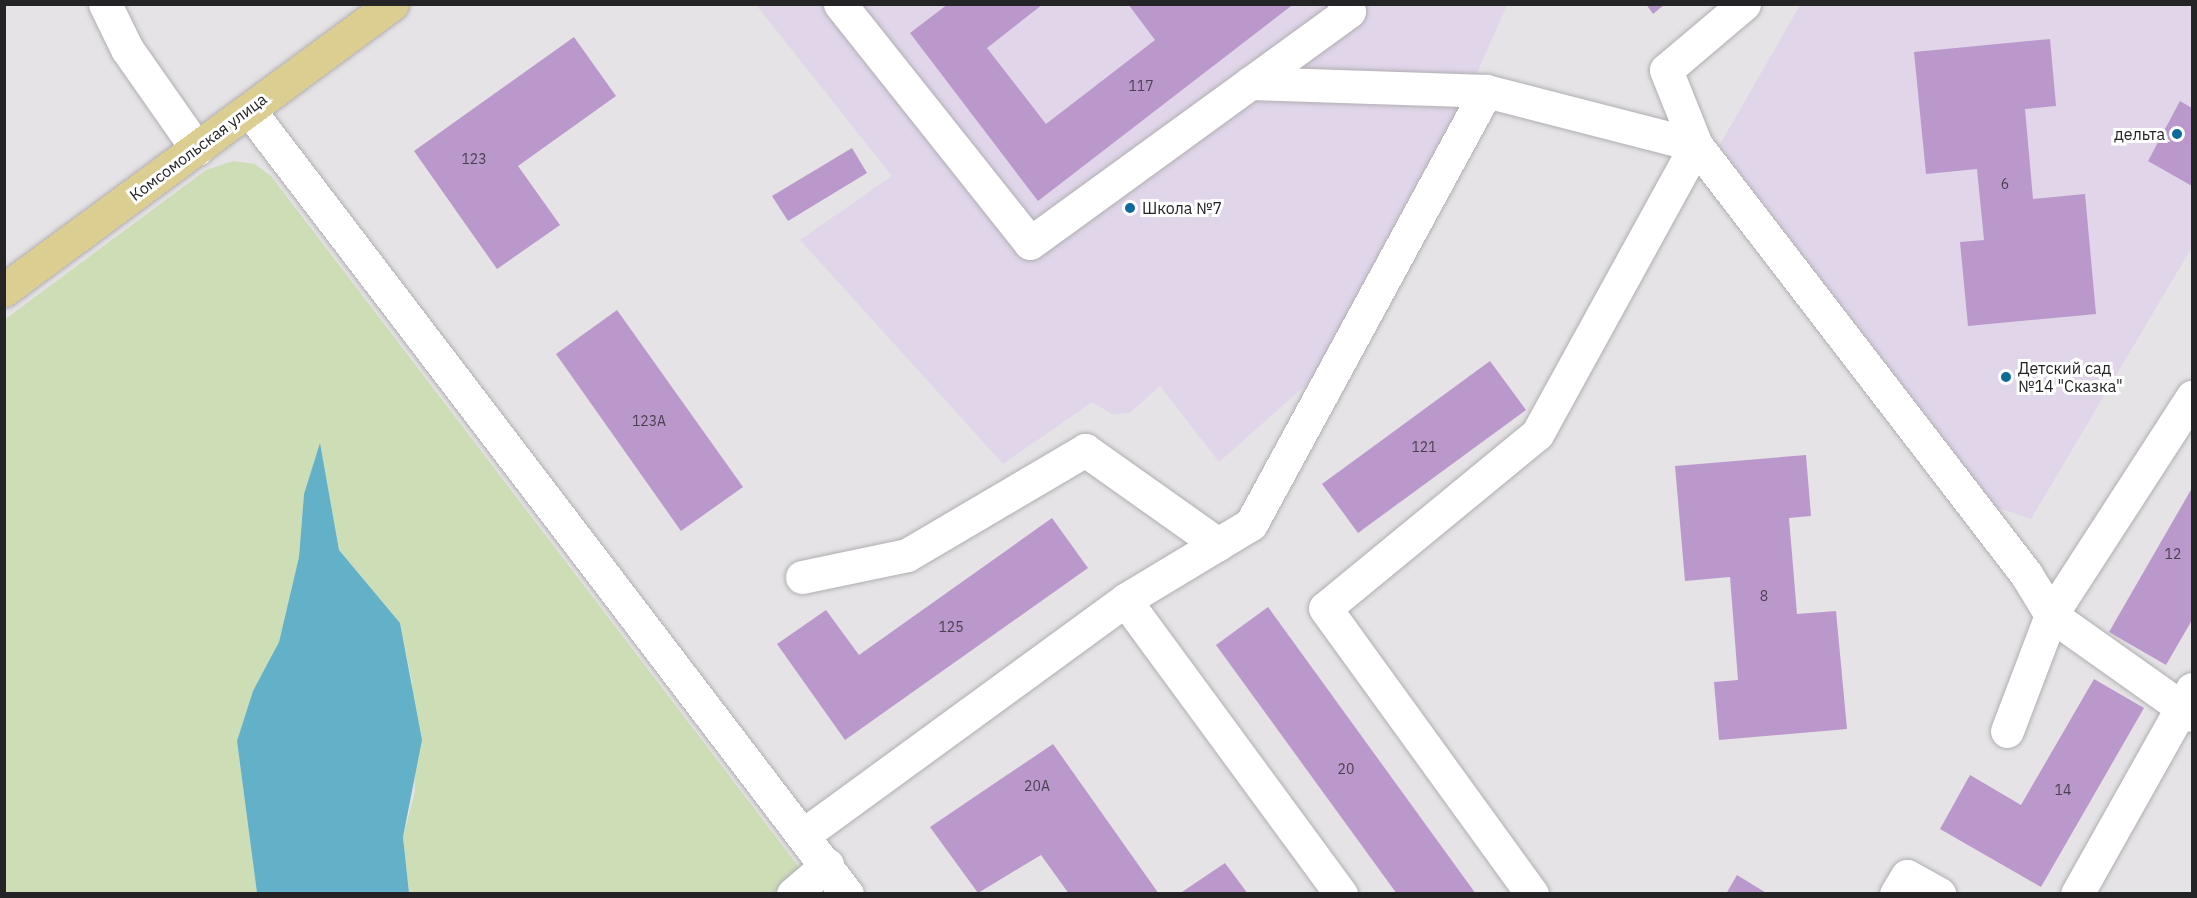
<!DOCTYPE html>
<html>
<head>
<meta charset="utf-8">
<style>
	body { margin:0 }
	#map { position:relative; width:2197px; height:898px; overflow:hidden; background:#e5e3e6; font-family:"IBM Plex Sans",sans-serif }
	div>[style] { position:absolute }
	.education>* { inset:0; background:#e0d5e9 }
	.green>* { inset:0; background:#cddeb7 }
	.water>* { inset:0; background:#63b1c8 }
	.building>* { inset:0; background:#bb98cc }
	.roads { filter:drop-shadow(0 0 2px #b0aeb1) drop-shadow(0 0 2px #b0aeb1) }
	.minor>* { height:33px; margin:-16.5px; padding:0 16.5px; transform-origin:16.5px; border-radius:16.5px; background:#fff }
	.major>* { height:33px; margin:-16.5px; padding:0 16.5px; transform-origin:16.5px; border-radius:16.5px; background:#dcce91 }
	.dots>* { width:16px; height:16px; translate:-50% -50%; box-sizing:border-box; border:3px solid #fff; border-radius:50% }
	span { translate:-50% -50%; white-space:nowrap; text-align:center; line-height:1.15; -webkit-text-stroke:6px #fff; paint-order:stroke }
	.number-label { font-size:14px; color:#4a404f }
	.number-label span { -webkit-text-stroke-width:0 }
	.poi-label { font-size:16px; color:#242325 }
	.right { translate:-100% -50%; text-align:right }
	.left { translate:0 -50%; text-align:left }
	.street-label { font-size:16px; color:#242325 }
	.frame { position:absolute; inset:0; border:6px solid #242325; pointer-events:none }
</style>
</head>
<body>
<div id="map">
	<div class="education">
		<div style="clip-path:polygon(2187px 4px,2192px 8px,2192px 247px,2031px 519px,1996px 507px,1719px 146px,1800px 5px)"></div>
		<div style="clip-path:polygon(756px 5px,1507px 5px,1442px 152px,1344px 351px,1219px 462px,1160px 386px,1130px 413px,1112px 414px,1092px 402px,1003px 464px,800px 240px,892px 176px)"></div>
	</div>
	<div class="green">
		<div style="clip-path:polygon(233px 161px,255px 164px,271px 176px,802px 871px,773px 893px,409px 893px,403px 837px,415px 791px,412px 683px,400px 623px,339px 550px,320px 445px,304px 494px,299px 557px,279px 642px,253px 691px,237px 741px,257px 893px,5px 893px,4px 320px,206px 170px)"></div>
	</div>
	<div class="water">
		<div style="clip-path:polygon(320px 443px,339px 550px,400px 623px,422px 740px,403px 837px,409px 893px,257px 893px,237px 741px,253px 691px,279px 642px,299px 557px,304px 494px)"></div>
	</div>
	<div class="building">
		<div style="clip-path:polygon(948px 4px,1043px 4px,987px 48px,1046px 124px,1155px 40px,1128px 4px,1291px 6px,1038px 201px,910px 33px)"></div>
		<div style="clip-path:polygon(1646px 4px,1665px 4px,1653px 14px)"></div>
		<div style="clip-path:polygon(574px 37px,616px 96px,518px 166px,560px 225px,497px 269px,414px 151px)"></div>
		<div style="clip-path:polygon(2050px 39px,2056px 106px,2025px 109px,2033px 199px,2085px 194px,2096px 314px,1968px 326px,1960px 242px,1984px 240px,1977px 169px,1926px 174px,1914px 52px)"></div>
		<div style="clip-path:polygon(2180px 101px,2192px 108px,2192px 186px,2148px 161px)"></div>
		<div style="clip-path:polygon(852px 148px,867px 173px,788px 221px,772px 196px)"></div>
		<div style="clip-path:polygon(617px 310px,743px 487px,681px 531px,556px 354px)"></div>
		<div style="clip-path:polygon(1490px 361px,1526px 410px,1358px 533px,1322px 484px)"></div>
		<div style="clip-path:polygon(1806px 455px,1811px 516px,1789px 518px,1797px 614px,1836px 611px,1847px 729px,1719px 740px,1714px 682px,1738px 680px,1730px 577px,1685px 581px,1675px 466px)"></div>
		<div style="clip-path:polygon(2192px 488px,2192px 620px,2166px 665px,2109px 632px)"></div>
		<div style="clip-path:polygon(1052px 518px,1088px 568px,845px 740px,777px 644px,826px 610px,859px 655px)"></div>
		<div style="clip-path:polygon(1268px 607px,1476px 894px,1397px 894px,1216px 645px)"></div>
		<div style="clip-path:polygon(2094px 679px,2144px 708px,2041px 887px,1940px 829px,1970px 775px,2021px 805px)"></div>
		<div style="clip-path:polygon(1053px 744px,1159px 894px,1069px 894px,1041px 855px,978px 893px,930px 827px)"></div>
		<div style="clip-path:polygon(1225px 863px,1248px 894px,1179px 894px)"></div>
		<div style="clip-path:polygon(1737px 875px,1768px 894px,1726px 894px)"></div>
	</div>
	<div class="roads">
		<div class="minor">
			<div style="left:105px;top:4px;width:50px;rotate:63.9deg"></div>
			<div style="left:127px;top:49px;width:122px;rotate:55deg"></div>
			<div style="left:840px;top:4px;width:305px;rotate:51.5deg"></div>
			<div style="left:1030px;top:243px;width:394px;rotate:-36deg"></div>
			<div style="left:1349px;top:11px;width:9px;rotate:-126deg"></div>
			<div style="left:1744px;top:4px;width:102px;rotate:139.8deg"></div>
			<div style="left:1666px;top:70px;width:81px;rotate:68.2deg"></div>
			<div style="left:1696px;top:145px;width:541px;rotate:52.43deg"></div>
			<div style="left:2026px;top:574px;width:48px;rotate:58.6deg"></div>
			<div style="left:2051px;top:615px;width:173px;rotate:35.3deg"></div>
			<div style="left:1250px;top:83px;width:236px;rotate:1.9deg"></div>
			<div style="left:249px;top:110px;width:986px;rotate:52.67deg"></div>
			<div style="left:802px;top:577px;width:107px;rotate:-11.8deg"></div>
			<div style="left:907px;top:555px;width:207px;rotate:-30.5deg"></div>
			<div style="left:1085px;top:450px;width:163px;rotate:35.3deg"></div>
			<div style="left:1125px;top:600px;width:147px;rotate:-31.1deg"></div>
			<div style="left:1251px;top:524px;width:493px;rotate:-61.5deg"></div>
			<div style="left:1486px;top:91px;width:217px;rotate:14.4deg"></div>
			<div style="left:1696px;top:145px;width:330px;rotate:118.8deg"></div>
			<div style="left:1537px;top:434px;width:274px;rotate:140.6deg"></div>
			<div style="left:1325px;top:608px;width:353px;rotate:54.1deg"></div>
			<div style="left:2007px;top:731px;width:124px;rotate:-69.2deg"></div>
			<div style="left:2051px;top:615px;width:260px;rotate:-57.1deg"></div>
			<div style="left:803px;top:835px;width:399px;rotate:-36.1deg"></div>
			<div style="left:1125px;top:600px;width:365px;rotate:53.7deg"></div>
			<div style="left:793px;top:894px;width:45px;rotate:-40.5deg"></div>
			<div style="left:1896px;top:894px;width:21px;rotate:-59deg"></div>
			<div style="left:1907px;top:876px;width:37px;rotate:29deg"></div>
			<div style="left:2077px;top:894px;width:235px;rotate:-60.7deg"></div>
		</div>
		<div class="major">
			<div style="left:4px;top:290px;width:482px;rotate:-36.4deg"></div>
		</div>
	</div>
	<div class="dots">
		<div style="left:2177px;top:134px;background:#0c6b9a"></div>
		<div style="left:1130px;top:208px;background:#0c6b9a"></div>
		<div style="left:2006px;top:377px;background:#0c6b9a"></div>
	</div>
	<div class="number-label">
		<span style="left:1141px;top:86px">117</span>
		<span style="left:474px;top:159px">123</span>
		<span style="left:2005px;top:184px">6</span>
		<span style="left:649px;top:421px">123А</span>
		<span style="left:1424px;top:447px">121</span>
		<span style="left:2173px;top:554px">12</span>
		<span style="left:1764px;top:596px">8</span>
		<span style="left:951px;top:627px">125</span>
		<span style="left:1346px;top:769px">20</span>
		<span style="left:1037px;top:786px">20А</span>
		<span style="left:2063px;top:790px">14</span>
	</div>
	<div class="poi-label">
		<span class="right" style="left:2165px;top:134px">дельта</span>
		<span class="left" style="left:1142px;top:208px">Школа №7</span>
		<span class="left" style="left:2018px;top:377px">Детский сад<br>№14 "Сказка"</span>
	</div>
	<div class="street-label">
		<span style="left:198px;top:147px;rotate:-37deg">Комсомольская улица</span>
	</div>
	<div class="frame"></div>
</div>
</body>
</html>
